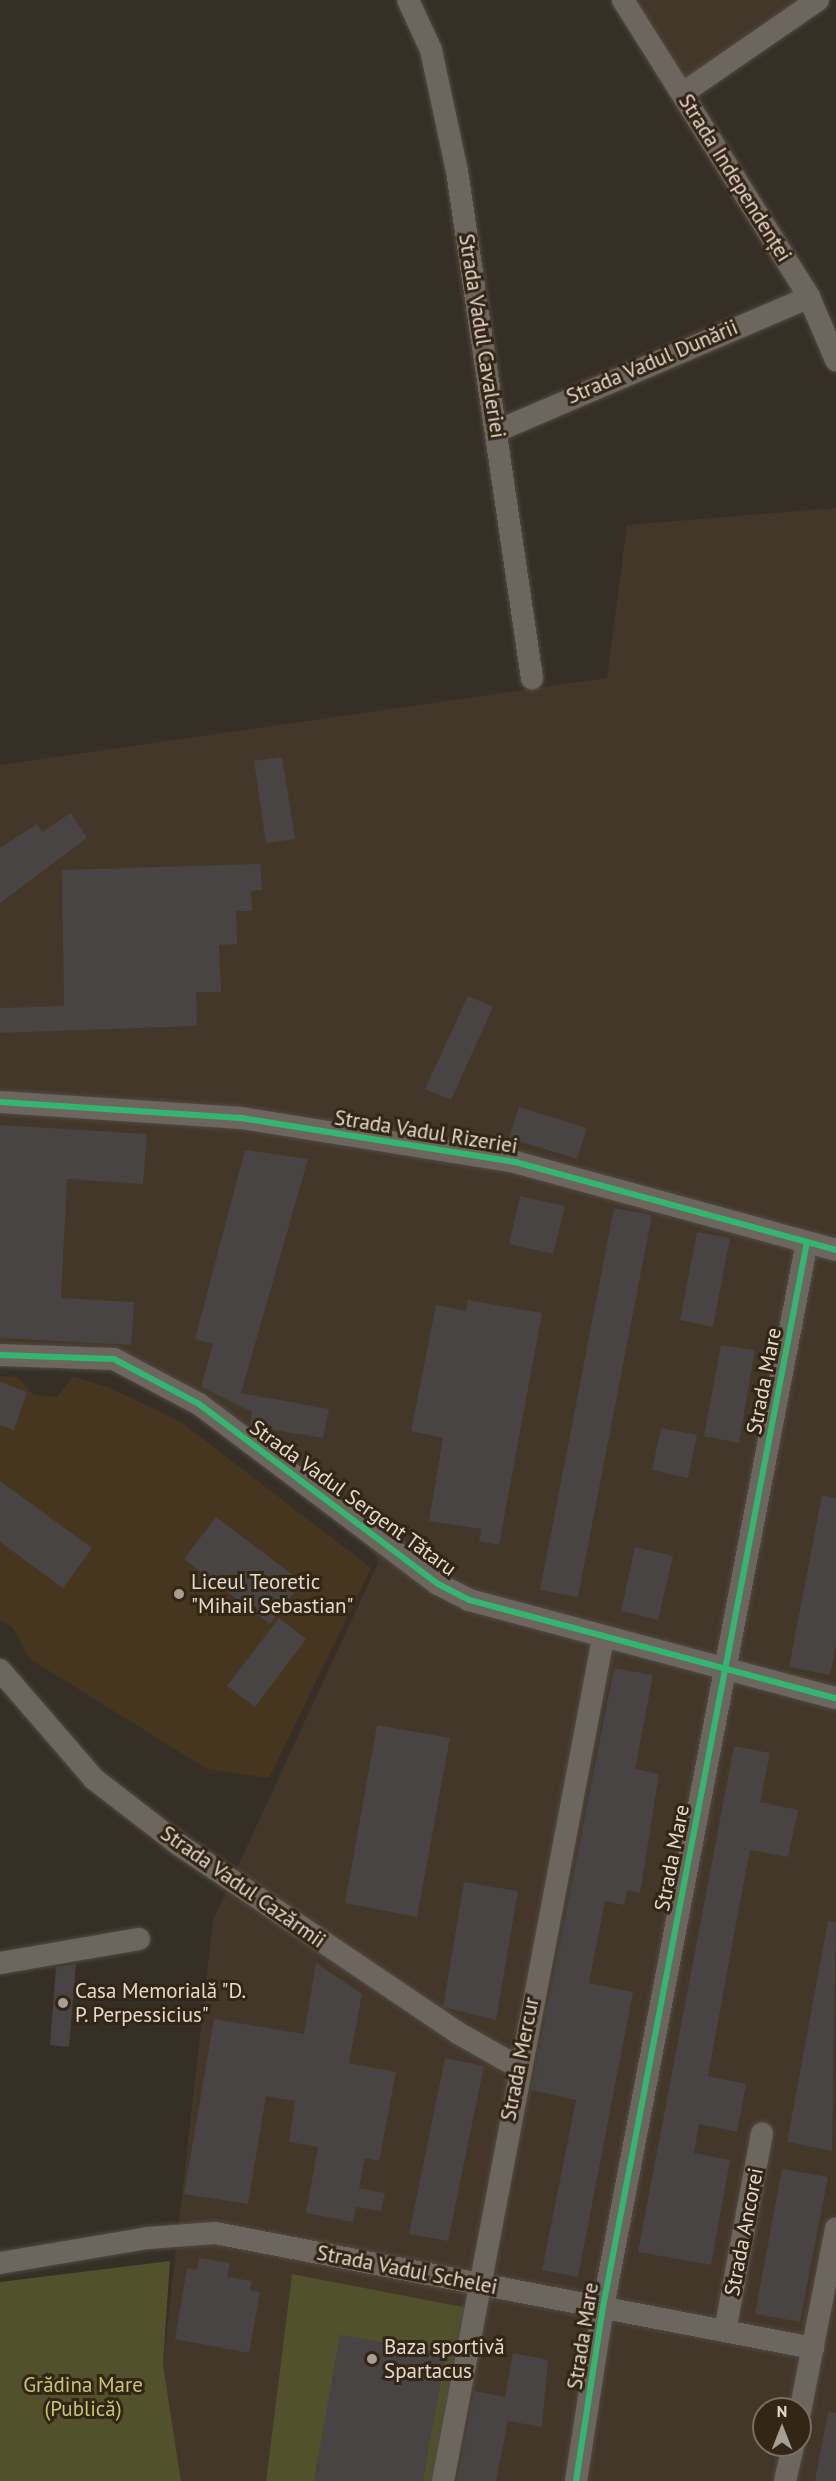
<!DOCTYPE html>
<html>
<head>
<meta charset="utf-8">
<style>
	body { margin:0 }
	#map { position:relative; width:836px; height:2481px; overflow:hidden; background:#362f26; font-family:"PT Sans",sans-serif }
	div>[style] { position:absolute }
	.industrial>* { inset:0; background:#433729 }
	.built>* { inset:0; background:#463620 }
	.green>* { inset:0; background:#51512c }
	.building>* { inset:0; background:#474443 }
	.roads { filter:drop-shadow(0 0 2px #504a42) drop-shadow(0 0 2px #504a42) }
	.minor>* { height:22px; margin:-11px; padding:0 11px; transform-origin:11px; border-radius:11px; background:#6c665e }
	.cycleway>* { height:6px; margin:-3px; padding:0 3px; transform-origin:3px; border-radius:3px; background:#33b770 }
	.dots>* { width:16px; height:16px; translate:-50% -50%; box-sizing:border-box; border:3px solid #332615; border-radius:50% }
	span { translate:-50% -50%; white-space:nowrap; text-align:center; line-height:1.15; -webkit-text-stroke:6px #332615; paint-order:stroke }
	.street-label { font-size:21px; color:#e2dad0 }
	.poi-label { font-size:21px; color:#e2dad0 }
	.left { translate:0 -50%; text-align:left }
	.park-label { font-size:21px; color:#c3c673 }
	.north { position:absolute; left:752px; top:2397px; width:60px; height:60px; box-sizing:border-box; background:#332615; border:2px solid #796e60; border-radius:50%; rotate:0deg; font-size:16px; font-weight:700; line-height:24px; text-align:center; color:#e2dad0 }
	.north::after { content:''; display:block; margin:auto; width:21px; height:27px; background:#a69e94; clip-path:polygon(50% 0,100% 100%,50% 72%,0 100%) }
</style>
</head>
<body>
<div id="map">
	<div class="industrial">
		<div style="clip-path:polygon(632px 0,803px 0,684px 83px)"></div>
		<div style="clip-path:polygon(evenodd,836px 508px,836px 2481px,441px 2481px,292px 2275px,266px 2481px,181px 2481px,163px 2364px,213px 1920px,378px 1563px,368px 1524px,109px 1358px,0 1350px,0 765px,607px 678px,627px 525px,836px 508px,764px 2409px,800px 2409px,800px 2445px,764px 2445px,764px 2409px)"></div>
	</div>
	<div class="built">
		<div style="clip-path:polygon(0 1376px,17px 1377px,34px 1395px,57px 1397px,73px 1377px,108px 1387px,181px 1422px,371px 1568px,269px 1778px,207px 1769px,30px 1659px,12px 1627px,0 1620px)"></div>
	</div>
	<div class="green">
		<div style="clip-path:polygon(170px 2261px,163px 2364px,181px 2481px,0 2481px,0 2282px)"></div>
		<div style="clip-path:polygon(292px 2274px,473px 2309px,441px 2481px,266px 2481px)"></div>
	</div>
	<div class="building">
		<div style="clip-path:polygon(282px 757px,295px 839px,266px 843px,254px 761px)"></div>
		<div style="clip-path:polygon(71px 813px,87px 838px,0 903px,0 848px,37px 824px,42px 832px)"></div>
		<div style="clip-path:polygon(260px 864px,262px 890px,251px 891px,252px 911px,236px 911px,237px 944px,219px 945px,221px 992px,196px 992px,197px 1026px,0 1033px,0 1008px,64px 1006px,62px 870px)"></div>
		<div style="clip-path:polygon(468px 996px,493px 1007px,451px 1100px,425px 1089px)"></div>
		<div style="clip-path:polygon(519px 1107px,587px 1128px,577px 1159px,509px 1138px)"></div>
		<div style="clip-path:polygon(0 1125px,147px 1134px,143px 1184px,67px 1179px,61px 1298px,134px 1302px,131px 1345px,0 1338px)"></div>
		<div style="clip-path:polygon(245px 1150px,308px 1159px,241px 1393px,329px 1409px,323px 1438px,250px 1426px,252px 1412px,201px 1387px,213px 1344px,195px 1339px)"></div>
		<div style="clip-path:polygon(520px 1196px,565px 1206px,553px 1254px,509px 1244px)"></div>
		<div style="clip-path:polygon(614px 1208px,652px 1215px,578px 1597px,540px 1590px)"></div>
		<div style="clip-path:polygon(697px 1232px,730px 1238px,713px 1327px,680px 1320px)"></div>
		<div style="clip-path:polygon(468px 1300px,542px 1313px,499px 1545px,479px 1541px,482px 1529px,429px 1521px,443px 1438px,411px 1431px,436px 1305px,466px 1311px)"></div>
		<div style="clip-path:polygon(721px 1345px,755px 1350px,739px 1443px,704px 1436px)"></div>
		<div style="clip-path:polygon(0 1382px,27px 1392px,14px 1430px,0 1425px)"></div>
		<div style="clip-path:polygon(661px 1428px,697px 1435px,688px 1478px,652px 1470px)"></div>
		<div style="clip-path:polygon(0 1481px,92px 1548px,63px 1588px,0 1542px)"></div>
		<div style="clip-path:polygon(822px 1495px,836px 1498px,836px 1645px,830px 1675px,789px 1667px)"></div>
		<div style="clip-path:polygon(216px 1517px,302px 1582px,270px 1624px,184px 1559px)"></div>
		<div style="clip-path:polygon(635px 1547px,673px 1556px,658px 1620px,621px 1611px)"></div>
		<div style="clip-path:polygon(279px 1618px,306px 1639px,255px 1707px,227px 1686px)"></div>
		<div style="clip-path:polygon(614px 1668px,653px 1675px,635px 1769px,659px 1774px,640px 1893px,627px 1890px,624px 1905px,605px 1901px,589px 1983px,633px 1992px,578px 2277px,542px 2270px,576px 2100px,531px 2090px)"></div>
		<div style="clip-path:polygon(377px 1725px,450px 1738px,417px 1917px,345px 1903px)"></div>
		<div style="clip-path:polygon(734px 1746px,770px 1753px,760px 1802px,798px 1810px,788px 1857px,750px 1850px,739px 1907px,708px 2076px,746px 2084px,737px 2132px,699px 2124px,694px 2153px,730px 2160px,711px 2265px,638px 2252px)"></div>
		<div style="clip-path:polygon(464px 1882px,518px 1891px,496px 2020px,443px 2007px)"></div>
		<div style="clip-path:polygon(828px 1921px,836px 1922px,832px 2151px,787px 2142px)"></div>
		<div style="clip-path:polygon(316px 1963px,362px 1994px,349px 2063px,396px 2072px,379px 2161px,365px 2158px,359px 2188px,385px 2193px,381px 2211px,356px 2207px,353px 2222px,306px 2213px,318px 2147px,289px 2142px,295px 2101px,266px 2096px,248px 2204px,184px 2194px,214px 2019px,304px 2034px)"></div>
		<div style="clip-path:polygon(76px 1964px,69px 2047px,50px 2045px,56px 1967px)"></div>
		<div style="clip-path:polygon(445px 2058px,484px 2066px,448px 2241px,409px 2234px)"></div>
		<div style="clip-path:polygon(782px 2169px,828px 2177px,800px 2322px,755px 2314px)"></div>
		<div style="clip-path:polygon(199px 2258px,230px 2263px,227px 2277px,252px 2281px,250px 2290px,260px 2292px,249px 2353px,175px 2339px,187px 2268px,197px 2270px)"></div>
		<div style="clip-path:polygon(340px 2335px,446px 2353px,423px 2481px,314px 2481px)"></div>
		<div style="clip-path:polygon(513px 2353px,548px 2360px,542px 2427px,508px 2421px,496px 2481px,457px 2481px,474px 2391px,505px 2397px)"></div>
		<div style="clip-path:polygon(828px 2412px,836px 2413px,836px 2481px,815px 2481px)"></div>
	</div>
	<div class="roads">
		<div class="minor">
			<div style="left:408px;top:0;width:55px;rotate:65.3deg"></div>
			<div style="left:431px;top:50px;width:124px;rotate:77.9deg"></div>
			<div style="left:457px;top:171px;width:513px;rotate:81.59deg"></div>
			<div style="left:623px;top:0;width:350px;rotate:57.9deg"></div>
			<div style="left:809px;top:297px;width:69px;rotate:66.8deg"></div>
			<div style="left:683px;top:93px;width:164px;rotate:-34.6deg"></div>
			<div style="left:497px;top:431px;width:340px;rotate:-23.2deg"></div>
			<div style="left:0;top:1102px;width:242px;rotate:3.8deg"></div>
			<div style="left:241px;top:1118px;width:278px;rotate:9.1deg"></div>
			<div style="left:515px;top:1162px;width:333px;rotate:15.3deg"></div>
			<div style="left:0;top:1355px;width:114px;rotate:2deg"></div>
			<div style="left:114px;top:1359px;width:96px;rotate:27.9deg"></div>
			<div style="left:199px;top:1404px;width:299px;rotate:37deg"></div>
			<div style="left:438px;top:1584px;width:35px;rotate:27deg"></div>
			<div style="left:469px;top:1600px;width:380px;rotate:15deg"></div>
			<div style="left:0;top:1670px;width:144px;rotate:49.2deg"></div>
			<div style="left:94px;top:1779px;width:106px;rotate:37.7deg"></div>
			<div style="left:178px;top:1844px;width:338px;rotate:34deg"></div>
			<div style="left:458px;top:2033px;width:69px;rotate:29.5deg"></div>
			<div style="left:0;top:1963px;width:141px;rotate:-9.8deg"></div>
			<div style="left:0;top:2263px;width:150px;rotate:-9.6deg"></div>
			<div style="left:148px;top:2238px;width:67px;rotate:-4.3deg"></div>
			<div style="left:215px;top:2233px;width:609px;rotate:10.89deg"></div>
			<div style="left:725px;top:2331px;width:201px;rotate:-79.4deg"></div>
			<div style="left:800px;top:2412px;width:187px;rotate:-78.9deg"></div>
			<div style="left:443px;top:2481px;width:858px;rotate:-79.25deg"></div>
			<div style="left:576px;top:2481px;width:176px;rotate:-81.2deg"></div>
			<div style="left:603px;top:2307px;width:1084px;rotate:-79.16deg"></div>
			<div style="left:785px;top:2481px;width:37px;rotate:-77deg"></div>
		</div>
	</div>
	<div class="cycleway">
		<div style="left:0;top:1102px;width:242px;rotate:3.8deg"></div>
		<div style="left:241px;top:1118px;width:278px;rotate:9.1deg"></div>
		<div style="left:515px;top:1162px;width:333px;rotate:15.3deg"></div>
		<div style="left:0;top:1355px;width:114px;rotate:2deg"></div>
		<div style="left:114px;top:1359px;width:96px;rotate:27.9deg"></div>
		<div style="left:199px;top:1404px;width:299px;rotate:37deg"></div>
		<div style="left:438px;top:1584px;width:35px;rotate:27deg"></div>
		<div style="left:469px;top:1600px;width:380px;rotate:15deg"></div>
		<div style="left:576px;top:2481px;width:176px;rotate:-81.2deg"></div>
		<div style="left:603px;top:2307px;width:1084px;rotate:-79.16deg"></div>
	</div>
	<div class="dots">
		<div style="left:179px;top:1594px;background:#a69e94"></div>
		<div style="left:63px;top:2003px;background:#a69e94"></div>
		<div style="left:372px;top:2359px;background:#a69e94"></div>
	</div>
	<div class="street-label">
		<span style="left:735px;top:178px;rotate:58deg">Strada Independenței</span>
		<span style="left:482px;top:336px;rotate:81deg">Strada Vadul Cavaleriei</span>
		<span style="left:652px;top:362px;rotate:-23deg">Strada Vadul Dunării</span>
		<span style="left:426px;top:1132px;rotate:9deg">Strada Vadul Rizeriei</span>
		<span style="left:764px;top:1381px;rotate:-79deg">Strada Mare</span>
		<span style="left:353px;top:1498px;rotate:36deg">Strada Vadul Sergent Tătaru</span>
		<span style="left:672px;top:1858px;rotate:-79deg">Strada Mare</span>
		<span style="left:243px;top:1887px;rotate:35deg">Strada Vadul Cazărmii</span>
		<span style="left:520px;top:2059px;rotate:-79deg">Strada Mercur</span>
		<span style="left:744px;top:2232px;rotate:-79deg">Strada Ancorei</span>
		<span style="left:407px;top:2270px;rotate:11deg">Strada Vadul Schelei</span>
		<span style="left:583px;top:2336px;rotate:-81deg">Strada Mare</span>
	</div>
	<div class="poi-label">
		<span class="left" style="left:191px;top:1594px">Liceul Teoretic<br>"Mihail Sebastian"</span>
		<span class="left" style="left:75px;top:2003px">Casa Memorială "D.<br>P. Perpessicius"</span>
		<span class="left" style="left:384px;top:2359px">Baza sportivă<br>Spartacus</span>
	</div>
	<div class="park-label">
		<span style="left:83px;top:2397px">Grădina Mare<br>(Publică)</span>
	</div>
	<div class="north">N</div>
</div>
</body>
</html>
